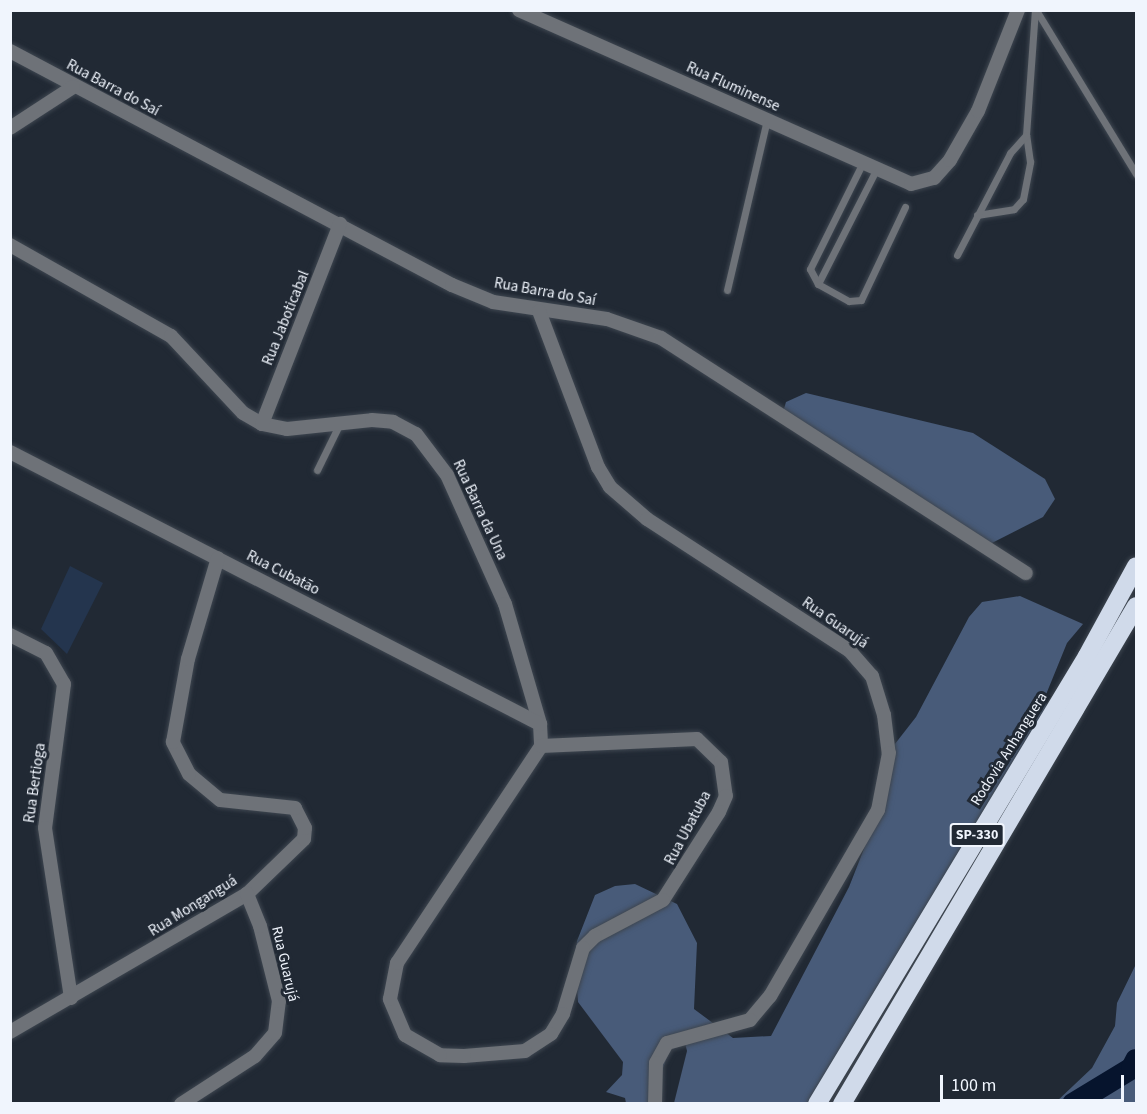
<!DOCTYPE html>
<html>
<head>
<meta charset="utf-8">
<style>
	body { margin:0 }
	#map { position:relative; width:1147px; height:1114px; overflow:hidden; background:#212934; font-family:"Source Sans 3",sans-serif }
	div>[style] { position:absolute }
	.green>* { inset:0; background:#24354e }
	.forest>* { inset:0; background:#485b79 }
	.river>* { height:22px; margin:-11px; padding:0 11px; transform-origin:11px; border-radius:11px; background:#06142d }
	.roads { filter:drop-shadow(0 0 2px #3e4650) drop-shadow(0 0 2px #3e4650) }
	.service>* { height:7px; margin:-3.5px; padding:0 3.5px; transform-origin:3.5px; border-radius:3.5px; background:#6e7278 }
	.minor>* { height:14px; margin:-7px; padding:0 7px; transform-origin:7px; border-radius:7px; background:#6e7278 }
	.motorway>* { height:18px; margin:-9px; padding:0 9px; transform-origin:9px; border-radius:9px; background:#d0daea }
	span { translate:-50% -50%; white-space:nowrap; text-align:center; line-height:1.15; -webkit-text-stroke:6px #212934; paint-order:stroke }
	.shield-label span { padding:2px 4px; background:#212934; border:2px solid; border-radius:4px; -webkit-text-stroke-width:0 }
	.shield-label { font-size:14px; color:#f0f5fd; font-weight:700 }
	.street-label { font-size:15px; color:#f0f5fd }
	.frame { position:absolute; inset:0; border:12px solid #f0f5fd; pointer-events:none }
	.scale { position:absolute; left:940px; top:1075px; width:184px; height:27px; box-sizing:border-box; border:3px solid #f0f5fd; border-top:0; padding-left:8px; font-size:18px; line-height:21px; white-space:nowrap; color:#f0f5fd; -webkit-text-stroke:4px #212934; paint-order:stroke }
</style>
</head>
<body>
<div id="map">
	<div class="green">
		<div style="clip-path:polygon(70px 566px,103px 583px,67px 654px,41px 629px)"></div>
	</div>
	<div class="forest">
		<div style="clip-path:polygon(806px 393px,973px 433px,1045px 479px,1055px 499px,1043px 517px,986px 546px,780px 422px,786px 402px)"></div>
		<div style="clip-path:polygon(1020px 596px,1083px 624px,1067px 643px,1045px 697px,1047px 708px,1012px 770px,984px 809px,826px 1103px,674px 1103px,687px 1051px,685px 1043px,672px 1043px,662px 1071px,660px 1103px,626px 1103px,625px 1098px,606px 1092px,622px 1075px,623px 1062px,578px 1002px,575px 962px,577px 941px,595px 895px,615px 886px,635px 884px,677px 904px,697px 943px,694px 1009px,733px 1038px,771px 1036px,849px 887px,878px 813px,891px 749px,916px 717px,969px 617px,982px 602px)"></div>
		<div style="clip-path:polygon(1136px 964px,1136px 1103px,1055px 1103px,1092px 1068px,1115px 1026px,1117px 1003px)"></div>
	</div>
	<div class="river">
		<div style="left:1073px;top:1104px;width:69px;rotate:-31.4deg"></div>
		<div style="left:1132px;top:1068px;width:9px;rotate:-63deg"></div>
	</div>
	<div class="roads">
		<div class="service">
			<div style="left:1036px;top:10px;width:192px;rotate:58.6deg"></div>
			<div style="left:877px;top:168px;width:130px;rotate:117deg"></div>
			<div style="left:818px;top:284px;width:35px;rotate:29deg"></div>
			<div style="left:849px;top:301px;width:12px;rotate:-5deg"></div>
			<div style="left:861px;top:300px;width:103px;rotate:-64.7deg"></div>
			<div style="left:977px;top:215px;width:37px;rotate:-9deg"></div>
			<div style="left:1014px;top:209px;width:13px;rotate:-48deg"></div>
			<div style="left:1023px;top:199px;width:38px;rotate:-79deg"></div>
			<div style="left:1030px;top:162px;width:27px;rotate:-98deg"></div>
			<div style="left:1026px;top:135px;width:125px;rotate:-85.9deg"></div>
			<div style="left:957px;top:255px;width:115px;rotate:-62.5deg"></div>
			<div style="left:1010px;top:153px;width:24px;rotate:-48deg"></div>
			<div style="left:818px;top:284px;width:17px;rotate:-118deg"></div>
			<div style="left:810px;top:269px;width:119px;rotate:-63.6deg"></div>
			<div style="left:727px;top:290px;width:175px;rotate:-76.8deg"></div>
			<div style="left:317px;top:470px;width:52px;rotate:-63.9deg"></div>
		</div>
		<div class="minor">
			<div style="left:519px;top:10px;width:429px;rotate:23.9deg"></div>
			<div style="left:911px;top:184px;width:24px;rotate:-15deg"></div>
			<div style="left:934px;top:178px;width:24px;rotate:-48deg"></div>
			<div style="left:950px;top:160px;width:56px;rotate:-60.3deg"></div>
			<div style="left:978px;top:111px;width:109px;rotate:-68.4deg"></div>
			<div style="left:10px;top:51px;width:500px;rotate:27.9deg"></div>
			<div style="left:452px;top:285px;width:44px;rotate:22.5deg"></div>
			<div style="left:493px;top:302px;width:115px;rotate:8.5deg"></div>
			<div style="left:607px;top:319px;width:57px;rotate:19.4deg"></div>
			<div style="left:661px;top:338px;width:434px;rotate:32.8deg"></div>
			<div style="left:10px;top:128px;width:75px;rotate:-33.1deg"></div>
			<div style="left:10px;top:245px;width:185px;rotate:29.5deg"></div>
			<div style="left:171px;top:336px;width:105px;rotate:46.9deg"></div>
			<div style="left:243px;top:413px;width:22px;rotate:30deg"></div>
			<div style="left:262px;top:424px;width:25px;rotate:11deg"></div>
			<div style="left:287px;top:429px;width:85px;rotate:-6deg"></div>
			<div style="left:372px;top:420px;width:21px;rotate:5deg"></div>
			<div style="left:393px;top:422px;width:26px;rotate:28deg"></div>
			<div style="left:416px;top:434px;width:51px;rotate:52.9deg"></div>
			<div style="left:447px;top:475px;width:141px;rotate:65.8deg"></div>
			<div style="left:505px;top:604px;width:125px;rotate:73.7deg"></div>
			<div style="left:540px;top:724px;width:22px;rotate:87deg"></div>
			<div style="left:539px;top:311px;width:167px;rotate:69.3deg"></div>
			<div style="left:598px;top:467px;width:23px;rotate:59deg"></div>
			<div style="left:610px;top:487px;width:49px;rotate:40.9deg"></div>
			<div style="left:647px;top:519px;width:241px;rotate:33deg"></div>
			<div style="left:849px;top:650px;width:35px;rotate:49deg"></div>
			<div style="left:872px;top:676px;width:41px;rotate:72.9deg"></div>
			<div style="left:884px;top:715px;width:38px;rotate:83deg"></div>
			<div style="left:889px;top:753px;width:58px;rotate:100.9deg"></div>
			<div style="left:878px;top:810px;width:215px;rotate:120.1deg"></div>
			<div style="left:770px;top:996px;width:31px;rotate:130deg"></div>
			<div style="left:750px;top:1020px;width:86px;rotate:164.5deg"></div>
			<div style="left:667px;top:1043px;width:23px;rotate:119deg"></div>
			<div style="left:656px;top:1063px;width:41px;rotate:91.4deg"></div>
			<div style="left:262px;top:424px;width:215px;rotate:-68.7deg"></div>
			<div style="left:10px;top:452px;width:596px;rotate:27.17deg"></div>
			<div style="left:10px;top:635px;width:40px;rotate:26.6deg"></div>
			<div style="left:46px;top:653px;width:36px;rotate:60deg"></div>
			<div style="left:64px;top:684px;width:145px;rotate:97.5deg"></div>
			<div style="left:45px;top:828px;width:172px;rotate:81.3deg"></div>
			<div style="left:697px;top:739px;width:33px;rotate:44deg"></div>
			<div style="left:721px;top:762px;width:34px;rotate:82deg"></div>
			<div style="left:726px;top:796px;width:17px;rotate:114deg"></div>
			<div style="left:719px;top:812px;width:104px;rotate:122.5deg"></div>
			<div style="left:663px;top:900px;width:77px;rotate:152.1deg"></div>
			<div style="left:595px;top:936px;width:17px;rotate:135deg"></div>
			<div style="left:583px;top:948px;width:69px;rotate:106.9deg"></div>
			<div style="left:563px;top:1014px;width:23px;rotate:121deg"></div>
			<div style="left:551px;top:1034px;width:31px;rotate:147deg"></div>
			<div style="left:525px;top:1051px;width:61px;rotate:175.3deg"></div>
			<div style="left:464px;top:1056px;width:24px;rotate:-178deg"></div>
			<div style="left:440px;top:1055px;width:40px;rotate:-150.3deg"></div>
			<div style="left:405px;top:1035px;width:39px;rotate:-113deg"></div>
			<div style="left:390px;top:999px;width:37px;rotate:-79deg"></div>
			<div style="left:397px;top:963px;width:260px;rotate:-56.4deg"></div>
			<div style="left:541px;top:746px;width:156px;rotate:-2.6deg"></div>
			<div style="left:10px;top:1032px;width:274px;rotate:-30.2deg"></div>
			<div style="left:247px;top:894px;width:79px;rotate:-44deg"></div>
			<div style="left:304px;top:839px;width:11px;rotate:-85deg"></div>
			<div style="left:305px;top:828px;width:22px;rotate:-117deg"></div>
			<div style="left:295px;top:808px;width:75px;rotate:-173.9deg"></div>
			<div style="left:220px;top:800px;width:40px;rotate:-140deg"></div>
			<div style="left:189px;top:774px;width:36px;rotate:-117deg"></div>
			<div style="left:173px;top:742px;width:84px;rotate:-79.8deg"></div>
			<div style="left:188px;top:659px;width:105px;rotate:-73.5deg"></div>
			<div style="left:181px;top:1104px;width:88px;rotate:-33deg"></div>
			<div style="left:255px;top:1056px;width:30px;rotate:-49deg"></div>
			<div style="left:275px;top:1033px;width:32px;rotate:-83deg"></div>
			<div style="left:279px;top:1001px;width:77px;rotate:-104.2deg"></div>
			<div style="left:260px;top:926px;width:35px;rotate:-112deg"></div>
		</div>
		<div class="motorway">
			<div style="left:817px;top:1104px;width:523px;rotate:-58.92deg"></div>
			<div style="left:1087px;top:656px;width:102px;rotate:-61.4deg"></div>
			<div style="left:842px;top:1104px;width:578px;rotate:-59.44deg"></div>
		</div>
	</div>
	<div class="shield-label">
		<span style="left:977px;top:835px">SP-330</span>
	</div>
	<div class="street-label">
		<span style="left:733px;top:87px;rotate:24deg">Rua Fluminense</span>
		<span style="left:113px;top:88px;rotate:28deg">Rua Barra do Saí</span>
		<span style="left:545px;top:292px;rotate:10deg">Rua Barra do Saí</span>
		<span style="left:286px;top:318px;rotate:-68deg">Rua Jaboticabal</span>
		<span style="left:480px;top:510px;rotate:65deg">Rua Barra da Una</span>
		<span style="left:283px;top:573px;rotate:27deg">Rua Cubatão</span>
		<span style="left:835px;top:623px;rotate:35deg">Rua Guarujá</span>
		<span style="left:1009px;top:749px;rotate:-58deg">Rodovia Anhanguera</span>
		<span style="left:35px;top:783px;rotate:-82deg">Rua Bertioga</span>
		<span style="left:688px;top:828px;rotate:-62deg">Rua Ubatuba</span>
		<span style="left:193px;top:906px;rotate:-32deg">Rua Monganguá</span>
		<span style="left:285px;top:964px;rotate:77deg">Rua Guarujá</span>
	</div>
	<div class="frame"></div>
	<div class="scale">100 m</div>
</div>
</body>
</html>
